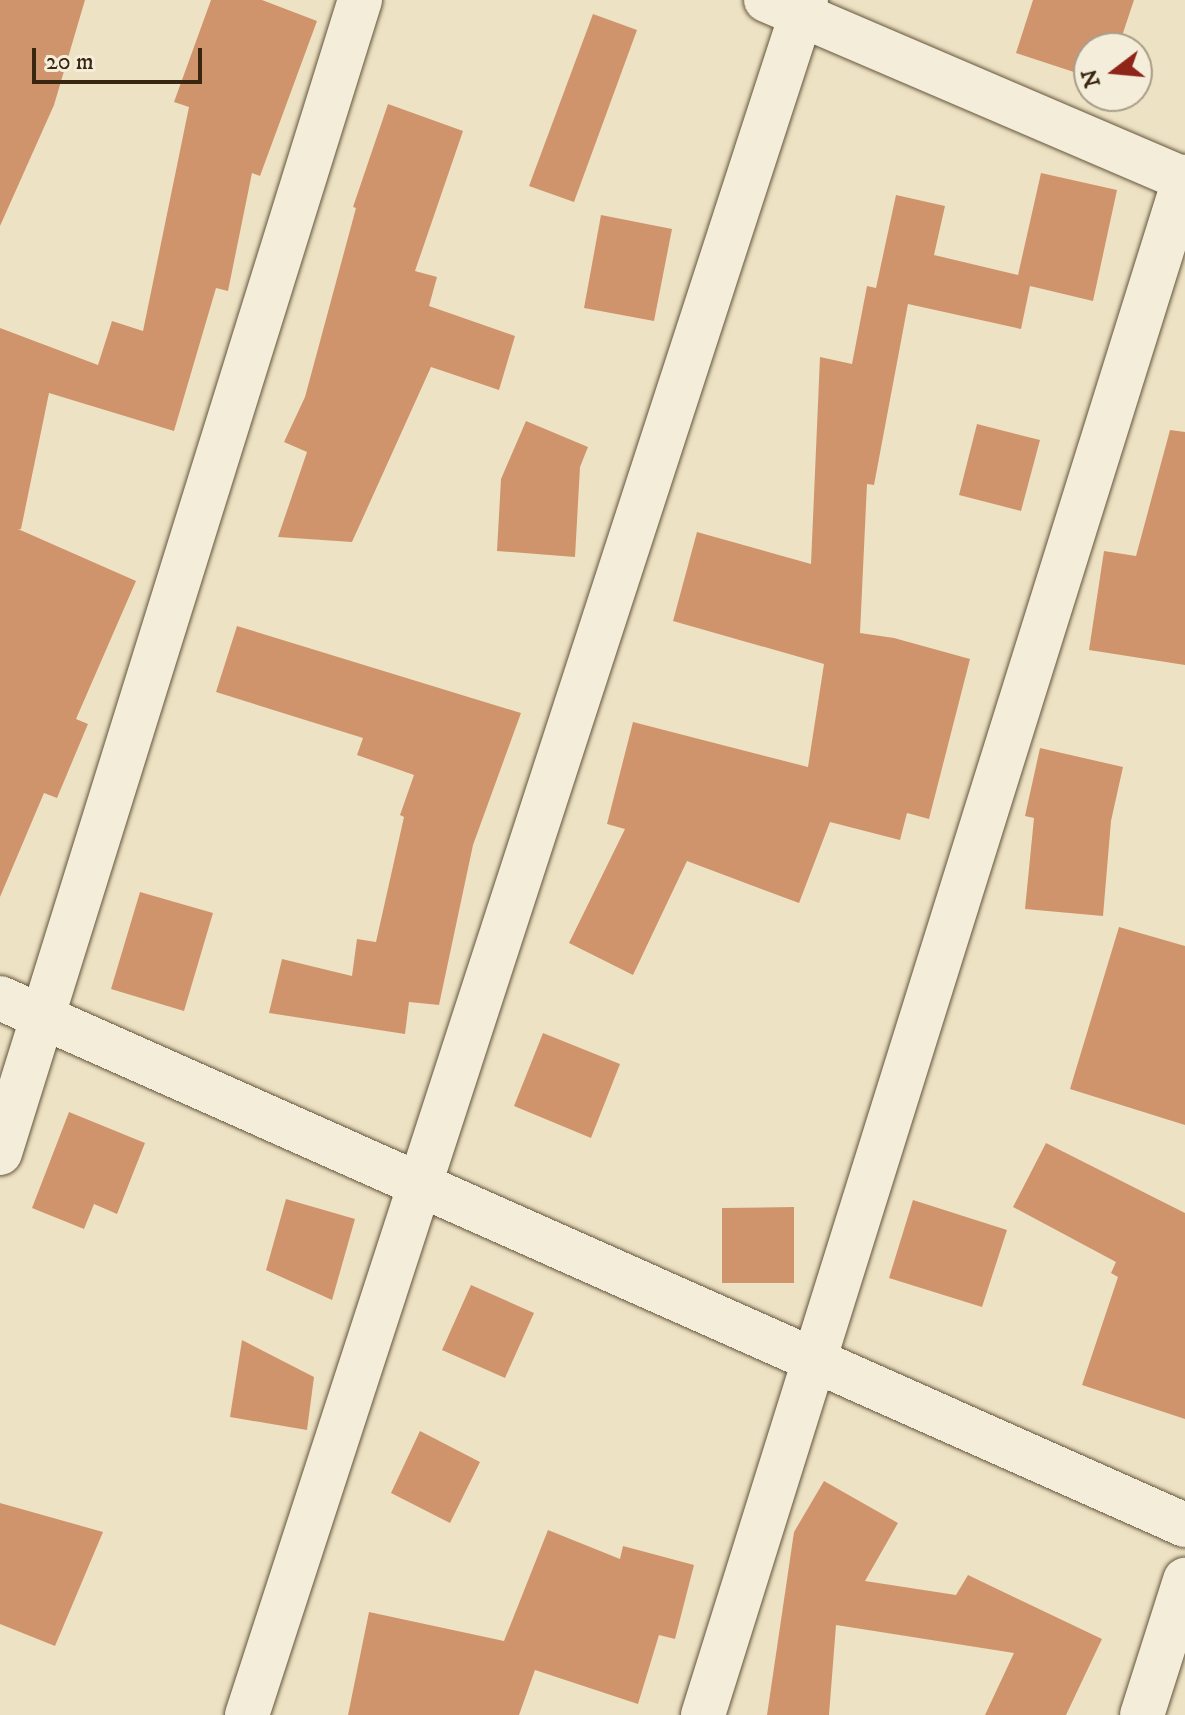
<!DOCTYPE html>
<html>
<head>
<meta charset="utf-8">
<style>
	body { margin:0 }
	#map { position:relative; width:1185px; height:1715px; overflow:hidden; background:#ede3c4; font-family:"IM FELL DW Pica",serif }
	div>[style] { position:absolute }
	.building>* { inset:0; background:#d0946d }
	.roads { filter:drop-shadow(0 0 2px #66553d) drop-shadow(0 0 2px #66553d) }
	.street>* { height:44px; margin:-22px; padding:0 22px; transform-origin:22px; border-radius:22px; background:#f3edd9 }
	span { translate:-50% -50%; white-space:nowrap; text-align:center; line-height:1.15; -webkit-text-stroke:8px #f3edd9; paint-order:stroke }
	.north { position:absolute; left:1073px; top:32px; width:80px; height:80px; box-sizing:border-box; background:#f3edd9; border:2px solid #a99d89; border-radius:50%; rotate:254deg; font-size:22px; font-weight:700; line-height:32px; text-align:center; color:#392610 }
	.north::after { content:''; display:block; margin:auto; width:28px; height:36px; background:#8f2418; clip-path:polygon(50% 0,100% 100%,50% 72%,0 100%) }
	.scale { position:absolute; left:32px; top:48px; width:170px; height:36px; box-sizing:border-box; border:4px solid #392610; border-top:0; padding-left:10px; font-size:24px; line-height:28px; white-space:nowrap; color:#392610; -webkit-text-stroke:6px #f3edd9; paint-order:stroke }
</style>
</head>
<body>
<div id="map">
	<div class="building">
		<div style="clip-path:polygon(0 0,85px 0,54px 105px,0 226px)"></div>
		<div style="clip-path:polygon(211px 0,262px 0,317px 21px,260px 176px,252px 173px,228px 291px,216px 288px,174px 431px,49px 393px,21px 529px,18px 529px,136px 581px,76px 719px,88px 724px,57px 798px,44px 793px,0 897px,0 328px,98px 365px,112px 321px,143px 331px,189px 107px,174px 102px)"></div>
		<div style="clip-path:polygon(1033px 0,1134px 0,1118px 48px,1089px 48px,1089px 77px,1016px 53px)"></div>
		<div style="clip-path:polygon(593px 14px,637px 30px,574px 202px,529px 186px)"></div>
		<div style="clip-path:polygon(388px 104px,463px 131px,415px 271px,437px 277px,429px 306px,515px 336px,499px 390px,431px 367px,352px 542px,278px 537px,307px 452px,284px 442px,305px 397px,356px 208px,353px 207px)"></div>
		<div style="clip-path:polygon(1041px 173px,1117px 190px,1093px 301px,1030px 286px,1021px 329px,908px 304px,874px 485px,867px 484px,860px 633px,894px 638px,970px 659px,929px 819px,907px 813px,900px 840px,830px 822px,799px 903px,687px 861px,633px 975px,569px 943px,625px 829px,607px 824px,633px 722px,808px 767px,824px 664px,673px 621px,697px 532px,811px 564px,820px 357px,852px 364px,867px 286px,876px 288px,896px 195px,945px 206px,934px 255px,1018px 275px)"></div>
		<div style="clip-path:polygon(601px 215px,672px 229px,654px 321px,584px 308px)"></div>
		<div style="clip-path:polygon(526px 421px,588px 447px,580px 467px,575px 557px,497px 551px,501px 479px)"></div>
		<div style="clip-path:polygon(977px 424px,1040px 440px,1021px 511px,959px 495px)"></div>
		<div style="clip-path:polygon(1170px 430px,1185px 432px,1185px 665px,1089px 650px,1104px 551px,1136px 556px)"></div>
		<div style="clip-path:polygon(237px 626px,521px 713px,473px 845px,439px 1005px,409px 1002px,405px 1034px,269px 1013px,282px 959px,352px 976px,357px 939px,376px 942px,404px 817px,400px 815px,414px 775px,357px 755px,363px 738px,216px 692px)"></div>
		<div style="clip-path:polygon(1040px 748px,1123px 767px,1111px 821px,1103px 916px,1025px 909px,1034px 818px,1025px 816px)"></div>
		<div style="clip-path:polygon(140px 892px,213px 913px,184px 1011px,111px 989px)"></div>
		<div style="clip-path:polygon(1119px 927px,1185px 946px,1185px 1125px,1070px 1089px)"></div>
		<div style="clip-path:polygon(543px 1033px,620px 1064px,591px 1138px,514px 1106px)"></div>
		<div style="clip-path:polygon(69px 1112px,145px 1143px,117px 1214px,94px 1204px,84px 1229px,32px 1208px)"></div>
		<div style="clip-path:polygon(1046px 1143px,1185px 1213px,1185px 1419px,1082px 1385px,1118px 1277px,1111px 1273px,1116px 1262px,1013px 1207px)"></div>
		<div style="clip-path:polygon(286px 1199px,355px 1219px,332px 1300px,266px 1270px)"></div>
		<div style="clip-path:polygon(913px 1200px,1007px 1230px,982px 1307px,889px 1278px)"></div>
		<div style="clip-path:polygon(794px 1207px,794px 1283px,722px 1283px,722px 1208px)"></div>
		<div style="clip-path:polygon(471px 1285px,534px 1313px,505px 1378px,442px 1350px)"></div>
		<div style="clip-path:polygon(242px 1340px,314px 1377px,307px 1430px,230px 1417px)"></div>
		<div style="clip-path:polygon(420px 1431px,480px 1462px,450px 1523px,391px 1493px)"></div>
		<div style="clip-path:polygon(824px 1481px,898px 1523px,865px 1581px,956px 1595px,968px 1575px,1102px 1639px,1066px 1715px,985px 1715px,1014px 1653px,836px 1625px,829px 1715px,767px 1715px,794px 1532px)"></div>
		<div style="clip-path:polygon(0 1503px,103px 1532px,55px 1646px,0 1624px)"></div>
		<div style="clip-path:polygon(548px 1530px,620px 1559px,623px 1546px,694px 1565px,675px 1639px,659px 1635px,638px 1704px,535px 1670px,519px 1715px,348px 1715px,369px 1612px,504px 1641px)"></div>
	</div>
	<div class="roads">
		<div class="street">
			<div style="left:766px;top:0;width:456px;rotate:23.2deg"></div>
			<div style="left:0;top:998px;width:1297px;rotate:23.98deg"></div>
			<div style="left:0;top:1153px;width:1208px;rotate:-72.66deg"></div>
			<div style="left:247px;top:1715px;width:1804px;rotate:-71.95deg"></div>
			<div style="left:703px;top:1715px;width:1612px;rotate:-72.6deg"></div>
			<div style="left:1142px;top:1715px;width:142px;rotate:-72.3deg"></div>
		</div>
	</div>
	<div class="north">N</div>
	<div class="scale">20 m</div>
</div>
</body>
</html>
